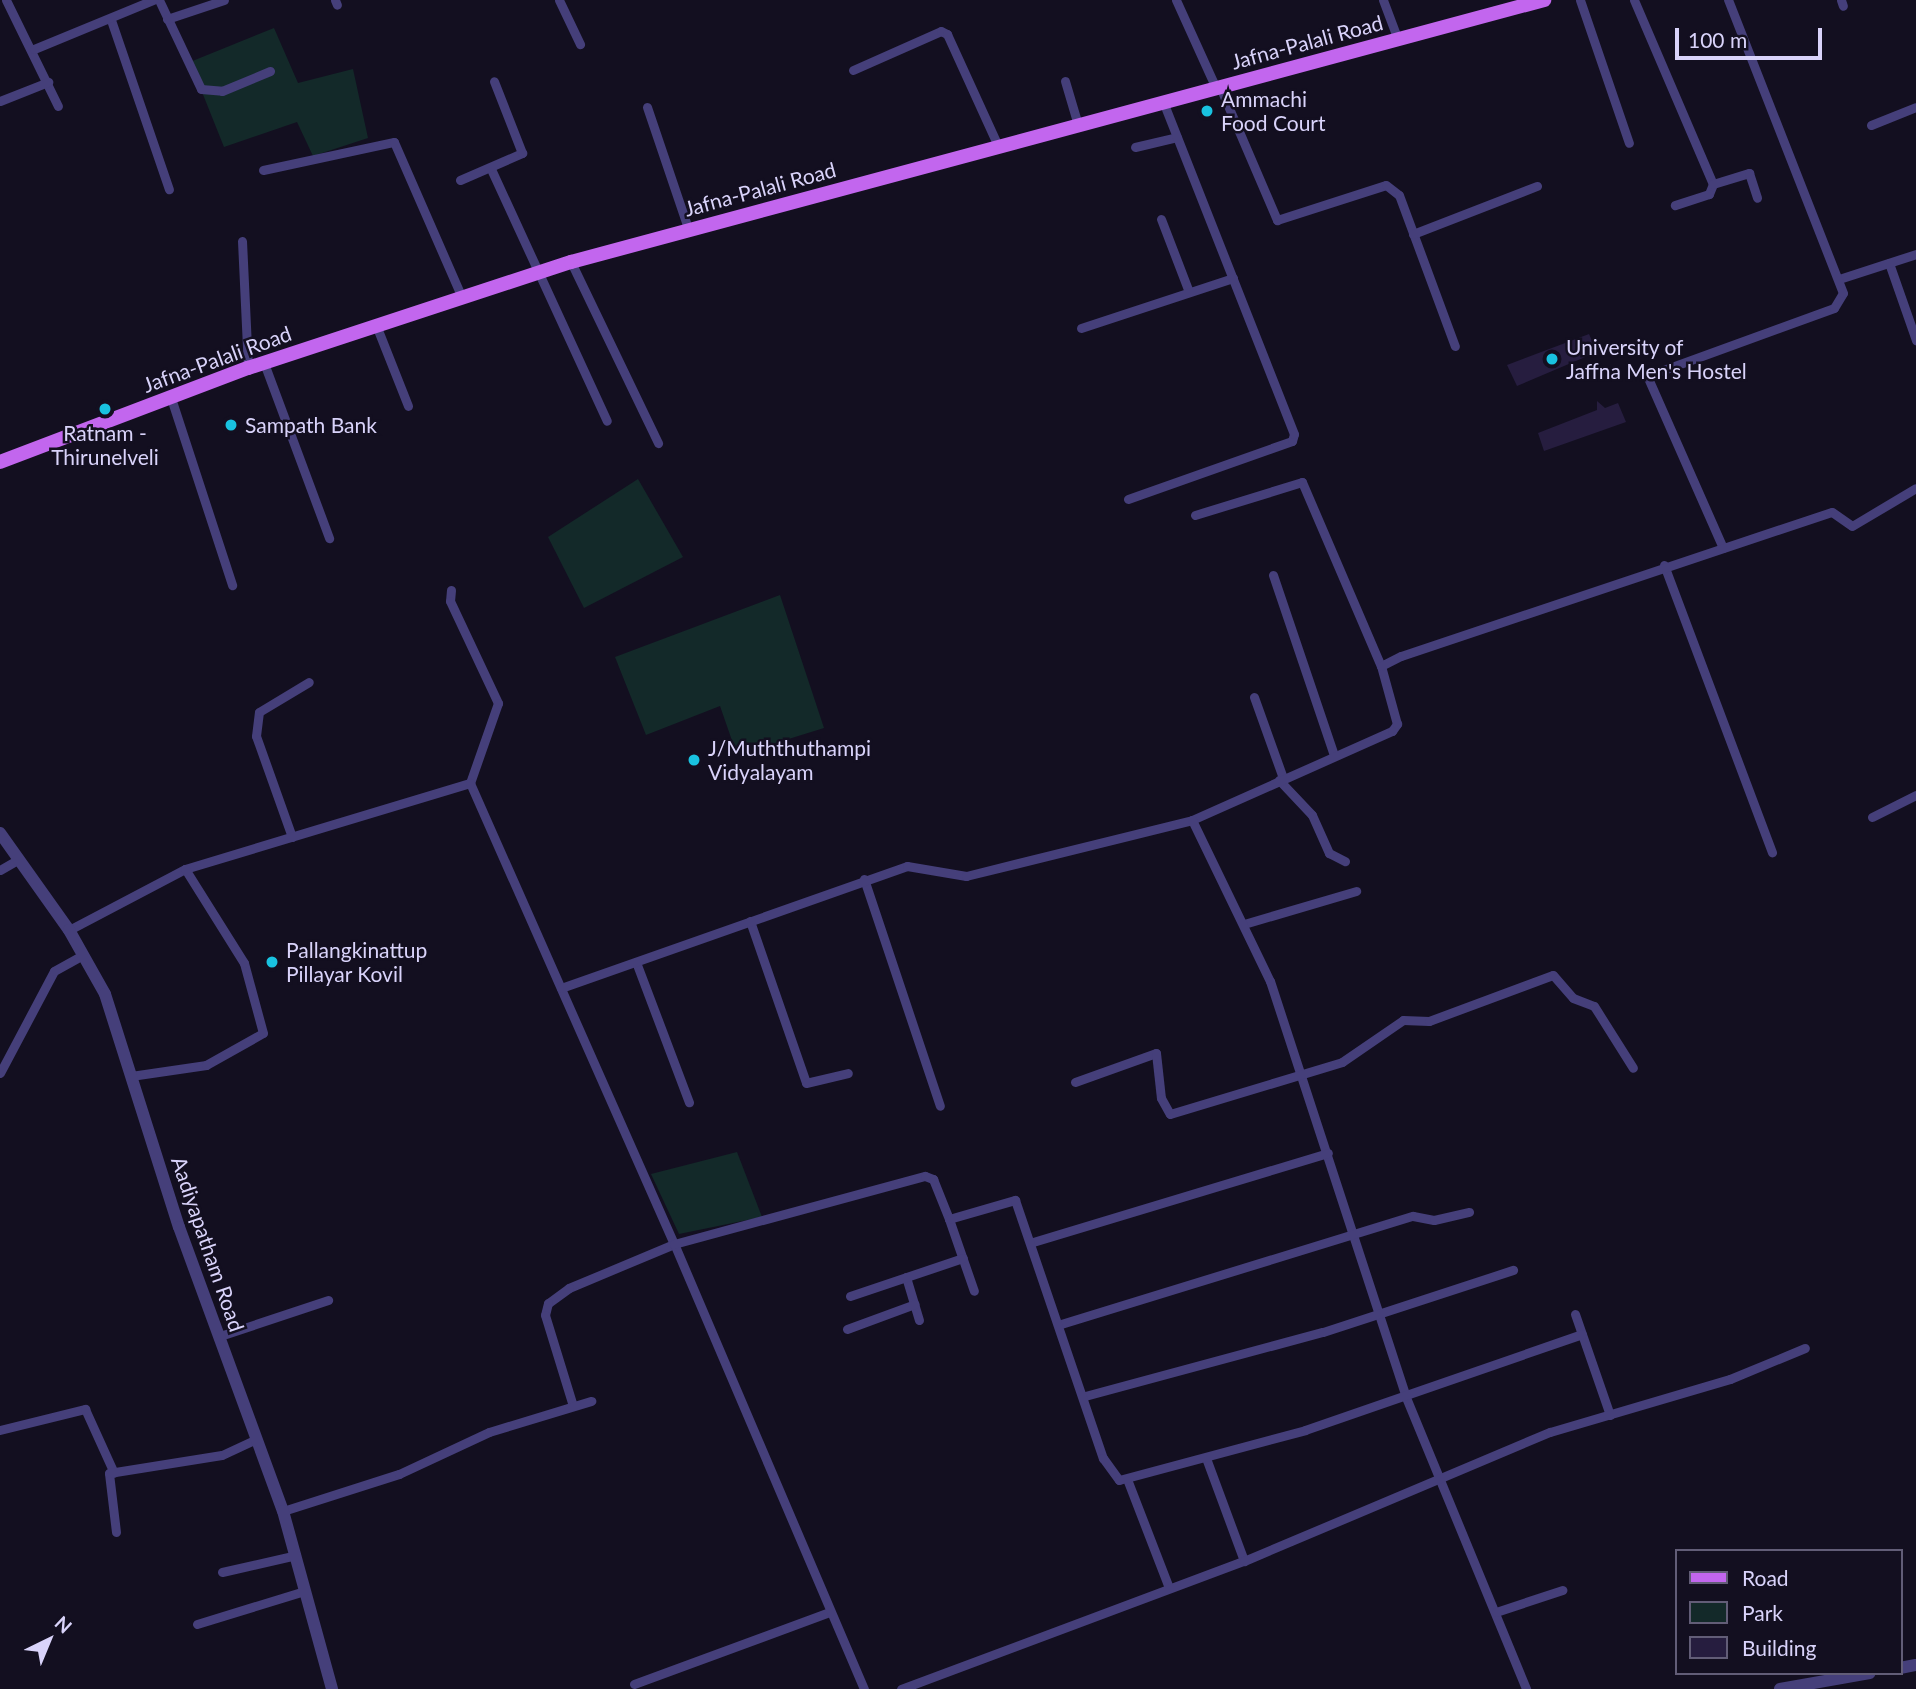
<!DOCTYPE html>
<html>
<head>
<meta charset="utf-8">
<style>
	body { margin:0 }
	#map { position:relative; width:1916px; height:1689px; overflow:hidden; background:#130f20; font-family:Lato,sans-serif }
	div>[style] { position:absolute }
	.green>* { inset:0; background:#132929 }
	.building>* { inset:0; background:#261d3f }
	.minor>* { height:9px; margin:-4.5px; padding:0 4.5px; transform-origin:4.5px; border-radius:4.5px; background:#453f7a }
	.tertiary>* { height:12px; margin:-6px; padding:0 6px; transform-origin:6px; border-radius:6px; background:#453f7a }
	.primary>* { height:14px; margin:-7px; padding:0 7px; transform-origin:7px; border-radius:7px; background:#c266ee }
	.dots>* { width:19px; height:19px; translate:-50% -50%; box-sizing:border-box; border:4px solid #130f20; border-radius:50% }
	span { translate:-50% -50%; white-space:nowrap; text-align:center; line-height:1.15; -webkit-text-stroke:5px #130f20; paint-order:stroke }
	.street-label { font-size:21px; color:#d9d3fa }
	.poi-label { font-size:21px; color:#d9d3fa }
	.left { translate:0 -50%; text-align:left }
	.legend { position:absolute; left:1675px; top:1549px; width:228px; height:126px; box-sizing:border-box; background:#130f20; border:2px solid #625d77; margin:0; padding:9px 12px; list-style:none; font-size:21px; color:#d9d3fa }
	.legend li { display:flex; align-items:center; gap:14px; height:35px }
	.legend b { width:35px; border:2px solid #625d77 }
	.north { position:absolute; left:14px; top:1605px; width:70px; height:70px; -webkit-text-stroke:5px #130f20; paint-order:stroke; rotate:43deg; font-size:19px; font-weight:700; line-height:28px; text-align:center; color:#d9d3fa }
	.north::after { content:''; display:block; margin:auto; width:24px; height:32px; background:#d9d3fa; clip-path:polygon(50% 0,100% 100%,50% 72%,0 100%) }
	.scale { position:absolute; left:1675px; top:28px; width:147px; height:32px; box-sizing:border-box; border:4px solid #d9d3fa; border-top:0; padding-left:9px; font-size:21px; line-height:24px; white-space:nowrap; color:#d9d3fa; -webkit-text-stroke:5px #130f20; paint-order:stroke }
</style>
</head>
<body>
<div id="map">
	<div class="green">
		<div style="clip-path:polygon(274px 28px,298px 83px,353px 69px,368px 138px,313px 156px,297px 122px,224px 147px,190px 62px)"></div>
		<div style="clip-path:polygon(638px 479px,683px 557px,584px 608px,548px 537px)"></div>
		<div style="clip-path:polygon(780px 595px,824px 728px,737px 755px,720px 706px,646px 735px,615px 657px)"></div>
		<div style="clip-path:polygon(737px 1152px,762px 1217px,679px 1234px,651px 1174px)"></div>
	</div>
	<div class="building">
		<div style="clip-path:polygon(1589px 334px,1597px 352px,1517px 386px,1507px 365px)"></div>
		<div style="clip-path:polygon(1597px 401px,1605px 408px,1618px 403px,1626px 422px,1544px 451px,1538px 433px,1597px 410px)"></div>
	</div>
	<div class="minor">
		<div style="left:6px;top:0;width:118px;rotate:63.9deg"></div>
		<div style="left:159px;top:0;width:98px;rotate:64.7deg"></div>
		<div style="left:201px;top:89px;width:21px;rotate:5deg"></div>
		<div style="left:222px;top:91px;width:52px;rotate:-22.6deg"></div>
		<div style="left:335px;top:0;width:5px;rotate:68deg"></div>
		<div style="left:559px;top:0;width:49px;rotate:64.5deg"></div>
		<div style="left:1176px;top:0;width:97px;rotate:65.6deg"></div>
		<div style="left:1383px;top:0;width:43px;rotate:69.4deg"></div>
		<div style="left:1580px;top:0;width:151px;rotate:71.1deg"></div>
		<div style="left:1634px;top:0;width:200px;rotate:66.8deg"></div>
		<div style="left:1713px;top:184px;width:11px;rotate:112deg"></div>
		<div style="left:1709px;top:194px;width:36px;rotate:162deg"></div>
		<div style="left:1841px;top:0;width:6px;rotate:72deg"></div>
		<div style="left:167px;top:19px;width:60px;rotate:-18.4deg"></div>
		<div style="left:111px;top:20px;width:179px;rotate:71.1deg"></div>
		<div style="left:34px;top:49px;width:129px;rotate:-22.4deg"></div>
		<div style="left:853px;top:70px;width:96px;rotate:-23.9deg"></div>
		<div style="left:941px;top:31px;width:7px;rotate:27deg"></div>
		<div style="left:947px;top:34px;width:123px;rotate:65.5deg"></div>
		<div style="left:1065px;top:81px;width:46px;rotate:73.5deg"></div>
		<div style="left:1220px;top:87px;width:145px;rotate:66.8deg"></div>
		<div style="left:1277px;top:220px;width:114px;rotate:-17.8deg"></div>
		<div style="left:1386px;top:185px;width:16px;rotate:38deg"></div>
		<div style="left:1399px;top:195px;width:161px;rotate:69.7deg"></div>
		<div style="left:0;top:101px;width:52px;rotate:-21.6deg"></div>
		<div style="left:647px;top:107px;width:131px;rotate:71.3deg"></div>
		<div style="left:1871px;top:125px;width:48px;rotate:-21.8deg"></div>
		<div style="left:1135px;top:147px;width:43px;rotate:-13.4deg"></div>
		<div style="left:491px;top:169px;width:277px;rotate:65.3deg"></div>
		<div style="left:263px;top:170px;width:134px;rotate:-12.1deg"></div>
		<div style="left:394px;top:142px;width:167px;rotate:66.4deg"></div>
		<div style="left:460px;top:180px;width:68px;rotate:-23.5deg"></div>
		<div style="left:522px;top:153px;width:77px;rotate:-111.3deg"></div>
		<div style="left:1713px;top:184px;width:38px;rotate:-17deg"></div>
		<div style="left:1749px;top:173px;width:26px;rotate:72deg"></div>
		<div style="left:1161px;top:219px;width:78px;rotate:69deg"></div>
		<div style="left:1413px;top:234px;width:133px;rotate:-21.2deg"></div>
		<div style="left:242px;top:241px;width:127px;rotate:87.3deg"></div>
		<div style="left:571px;top:262px;width:201px;rotate:64.3deg"></div>
		<div style="left:1889px;top:263px;width:82px;rotate:70.7deg"></div>
		<div style="left:1839px;top:279px;width:81px;rotate:-18deg"></div>
		<div style="left:376px;top:325px;width:87px;rotate:68.4deg"></div>
		<div style="left:1081px;top:328px;width:160px;rotate:-18.2deg"></div>
		<div style="left:264px;top:363px;width:187px;rotate:69.6deg"></div>
		<div style="left:171px;top:398px;width:197px;rotate:71.9deg"></div>
		<div style="left:1128px;top:499px;width:174px;rotate:-19.5deg"></div>
		<div style="left:1292px;top:441px;width:7px;rotate:-74deg"></div>
		<div style="left:1294px;top:434px;width:357px;rotate:-111.5deg"></div>
		<div style="left:1195px;top:515px;width:112px;rotate:-17.1deg"></div>
		<div style="left:1302px;top:482px;width:200px;rotate:66.8deg"></div>
		<div style="left:1723px;top:548px;width:188px;rotate:-113.8deg"></div>
		<div style="left:1647px;top:376px;width:199px;rotate:-20deg"></div>
		<div style="left:1834px;top:308px;width:17px;rotate:-59deg"></div>
		<div style="left:1843px;top:293px;width:315px;rotate:-111.4deg"></div>
		<div style="left:1664px;top:565px;width:307px;rotate:69.4deg"></div>
		<div style="left:1273px;top:575px;width:190px;rotate:71.3deg"></div>
		<div style="left:451px;top:590px;width:11px;rotate:95deg"></div>
		<div style="left:450px;top:601px;width:113px;rotate:64.8deg"></div>
		<div style="left:498px;top:703px;width:85px;rotate:109.3deg"></div>
		<div style="left:1254px;top:697px;width:86px;rotate:70.3deg"></div>
		<div style="left:1279px;top:780px;width:48px;rotate:46.7deg"></div>
		<div style="left:1312px;top:815px;width:42px;rotate:65.9deg"></div>
		<div style="left:1329px;top:853px;width:18px;rotate:27deg"></div>
		<div style="left:1872px;top:817px;width:49px;rotate:-26.6deg"></div>
		<div style="left:1192px;top:820px;width:219px;rotate:-24deg"></div>
		<div style="left:1392px;top:731px;width:9px;rotate:-54deg"></div>
		<div style="left:1397px;top:724px;width:60px;rotate:-105.4deg"></div>
		<div style="left:1381px;top:666px;width:22px;rotate:-27deg"></div>
		<div style="left:1401px;top:656px;width:454px;rotate:-18.5deg"></div>
		<div style="left:1832px;top:512px;width:24px;rotate:35deg"></div>
		<div style="left:1852px;top:526px;width:74px;rotate:-30.7deg"></div>
		<div style="left:292px;top:837px;width:107px;rotate:-109.6deg"></div>
		<div style="left:256px;top:736px;width:24px;rotate:-83deg"></div>
		<div style="left:259px;top:712px;width:58px;rotate:-31deg"></div>
		<div style="left:0;top:870px;width:22px;rotate:-30deg"></div>
		<div style="left:864px;top:879px;width:239px;rotate:71.5deg"></div>
		<div style="left:750px;top:921px;width:171px;rotate:70.9deg"></div>
		<div style="left:806px;top:1083px;width:43px;rotate:-13.4deg"></div>
		<div style="left:1244px;top:924px;width:117px;rotate:-16.4deg"></div>
		<div style="left:69px;top:930px;width:131px;rotate:-27.7deg"></div>
		<div style="left:185px;top:869px;width:298px;rotate:-16.8deg"></div>
		<div style="left:470px;top:783px;width:504px;rotate:66.13deg"></div>
		<div style="left:674px;top:1244px;width:114px;rotate:157.3deg"></div>
		<div style="left:569px;top:1288px;width:26px;rotate:144deg"></div>
		<div style="left:548px;top:1303px;width:12px;rotate:104deg"></div>
		<div style="left:545px;top:1315px;width:95px;rotate:72.9deg"></div>
		<div style="left:636px;top:962px;width:150px;rotate:69.3deg"></div>
		<div style="left:561px;top:988px;width:367px;rotate:-19.4deg"></div>
		<div style="left:907px;top:866px;width:60px;rotate:9.6deg"></div>
		<div style="left:966px;top:876px;width:233px;rotate:-13.9deg"></div>
		<div style="left:1192px;top:820px;width:179px;rotate:64.2deg"></div>
		<div style="left:1270px;top:981px;width:435px;rotate:71.9deg"></div>
		<div style="left:1405px;top:1395px;width:318px;rotate:67.6deg"></div>
		<div style="left:0;top:1073px;width:115px;rotate:-62.1deg"></div>
		<div style="left:54px;top:971px;width:33px;rotate:-29deg"></div>
		<div style="left:131px;top:1076px;width:76px;rotate:-8.3deg"></div>
		<div style="left:206px;top:1065px;width:65px;rotate:-29.3deg"></div>
		<div style="left:263px;top:1033px;width:73px;rotate:-105.2deg"></div>
		<div style="left:244px;top:963px;width:111px;rotate:-122.1deg"></div>
		<div style="left:1075px;top:1082px;width:86px;rotate:-19.7deg"></div>
		<div style="left:1156px;top:1053px;width:45px;rotate:83.7deg"></div>
		<div style="left:1161px;top:1098px;width:18px;rotate:61deg"></div>
		<div style="left:1170px;top:1114px;width:180px;rotate:-16.8deg"></div>
		<div style="left:1342px;top:1062px;width:74px;rotate:-34.5deg"></div>
		<div style="left:1403px;top:1020px;width:26px;rotate:2deg"></div>
		<div style="left:1429px;top:1021px;width:132px;rotate:-20.4deg"></div>
		<div style="left:1553px;top:975px;width:30px;rotate:49deg"></div>
		<div style="left:1573px;top:998px;width:22px;rotate:21deg"></div>
		<div style="left:1594px;top:1006px;width:73px;rotate:57.8deg"></div>
		<div style="left:949px;top:1219px;width:76px;rotate:70.9deg"></div>
		<div style="left:1033px;top:1242px;width:308px;rotate:-16.8deg"></div>
		<div style="left:906px;top:1277px;width:45px;rotate:73.2deg"></div>
		<div style="left:850px;top:1296px;width:119px;rotate:-18.6deg"></div>
		<div style="left:1575px;top:1314px;width:107px;rotate:70.9deg"></div>
		<div style="left:1061px;top:1324px;width:368px;rotate:-17.1deg"></div>
		<div style="left:1413px;top:1216px;width:21px;rotate:11deg"></div>
		<div style="left:1434px;top:1220px;width:36px;rotate:-13deg"></div>
		<div style="left:847px;top:1329px;width:72px;rotate:-20.2deg"></div>
		<div style="left:220px;top:1336px;width:114px;rotate:-18.4deg"></div>
		<div style="left:1085px;top:1396px;width:246px;rotate:-15.1deg"></div>
		<div style="left:1323px;top:1332px;width:200px;rotate:-18.1deg"></div>
		<div style="left:0;top:1430px;width:88px;rotate:-13.9deg"></div>
		<div style="left:85px;top:1409px;width:70px;rotate:65.6deg"></div>
		<div style="left:1206px;top:1458px;width:110px;rotate:69.7deg"></div>
		<div style="left:1127px;top:1479px;width:117px;rotate:68.9deg"></div>
		<div style="left:283px;top:1511px;width:122px;rotate:-17.7deg"></div>
		<div style="left:399px;top:1474px;width:99px;rotate:-25deg"></div>
		<div style="left:489px;top:1432px;width:107px;rotate:-16.9deg"></div>
		<div style="left:116px;top:1532px;width:59px;rotate:-96.8deg"></div>
		<div style="left:109px;top:1473px;width:114px;rotate:-9.1deg"></div>
		<div style="left:222px;top:1455px;width:35px;rotate:-25deg"></div>
		<div style="left:222px;top:1572px;width:76px;rotate:-12.9deg"></div>
		<div style="left:1496px;top:1612px;width:70px;rotate:-18.4deg"></div>
		<div style="left:197px;top:1624px;width:109px;rotate:-17.1deg"></div>
		<div style="left:634px;top:1684px;width:209px;rotate:-20.2deg"></div>
		<div style="left:864px;top:1689px;width:484px;rotate:-113.1deg"></div>
		<div style="left:674px;top:1244px;width:260px;rotate:-15.2deg"></div>
		<div style="left:925px;top:1176px;width:9px;rotate:21deg"></div>
		<div style="left:933px;top:1179px;width:43px;rotate:68.2deg"></div>
		<div style="left:949px;top:1219px;width:69px;rotate:-16.1deg"></div>
		<div style="left:1015px;top:1200px;width:273px;rotate:71.2deg"></div>
		<div style="left:1103px;top:1458px;width:27px;rotate:54deg"></div>
		<div style="left:1119px;top:1480px;width:193px;rotate:-15deg"></div>
		<div style="left:1305px;top:1430px;width:293px;rotate:-19.1deg"></div>
		<div style="left:901px;top:1689px;width:366px;rotate:-20.5deg"></div>
		<div style="left:1244px;top:1561px;width:332px;rotate:-22.9deg"></div>
		<div style="left:1550px;top:1432px;width:188px;rotate:-16.4deg"></div>
		<div style="left:1730px;top:1379px;width:81px;rotate:-22.5deg"></div>
	</div>
	<div class="tertiary">
		<div style="left:0;top:833px;width:119px;rotate:54.6deg"></div>
		<div style="left:69px;top:930px;width:73px;rotate:60.6deg"></div>
		<div style="left:105px;top:994px;width:244px;rotate:72.4deg"></div>
		<div style="left:179px;top:1227px;width:302px;rotate:69.9deg"></div>
		<div style="left:283px;top:1511px;width:185px;rotate:74.6deg"></div>
		<div style="left:1900px;top:1668px;width:16px;rotate:-11deg"></div>
		<div style="left:1780px;top:1689px;width:91px;rotate:-10.1deg"></div>
	</div>
	<div class="primary">
		<div style="left:0;top:462px;width:265px;rotate:-20.8deg"></div>
		<div style="left:248px;top:368px;width:340px;rotate:-18.2deg"></div>
		<div style="left:571px;top:262px;width:1008px;rotate:-15.07deg"></div>
	</div>
	<div class="dots">
		<div style="left:1207px;top:111px;background:#19c2e0"></div>
		<div style="left:1552px;top:359px;background:#19c2e0"></div>
		<div style="left:105px;top:409px;background:#19c2e0"></div>
		<div style="left:231px;top:425px;background:#19c2e0"></div>
		<div style="left:694px;top:760px;background:#19c2e0"></div>
		<div style="left:272px;top:962px;background:#19c2e0"></div>
	</div>
	<div class="street-label">
		<span style="left:1307px;top:42px;rotate:-15deg">Jafna-Palali Road</span>
		<span style="left:760px;top:189px;rotate:-15deg">Jafna-Palali Road</span>
		<span style="left:217px;top:359px;rotate:-20deg">Jafna-Palali Road</span>
		<span style="left:208px;top:1244px;rotate:71deg">Aadiyapatham Road</span>
	</div>
	<div class="poi-label">
		<span class="left" style="left:1221px;top:111px">Ammachi<br>Food Court</span>
		<span class="left" style="left:1566px;top:359px">University of<br>Jaffna Men's Hostel</span>
		<span class="left" style="left:245px;top:425px">Sampath Bank</span>
		<span style="left:105px;top:445px">Ratnam -<br>Thirunelveli</span>
		<span class="left" style="left:708px;top:760px">J/Muththuthampi<br>Vidyalayam</span>
		<span class="left" style="left:286px;top:962px">Pallangkinattup<br>Pillayar Kovil</span>
	</div>
	<ul class="legend">
	<li><b style="height:9px;background:#c266ee"></b>Road</li>
	<li><b style="height:19px;background:#132929"></b>Park</li>
	<li><b style="height:19px;background:#261d3f"></b>Building</li>
	</ul>
	<div class="north">N</div>
	<div class="scale">100 m</div>
</div>
</body>
</html>
